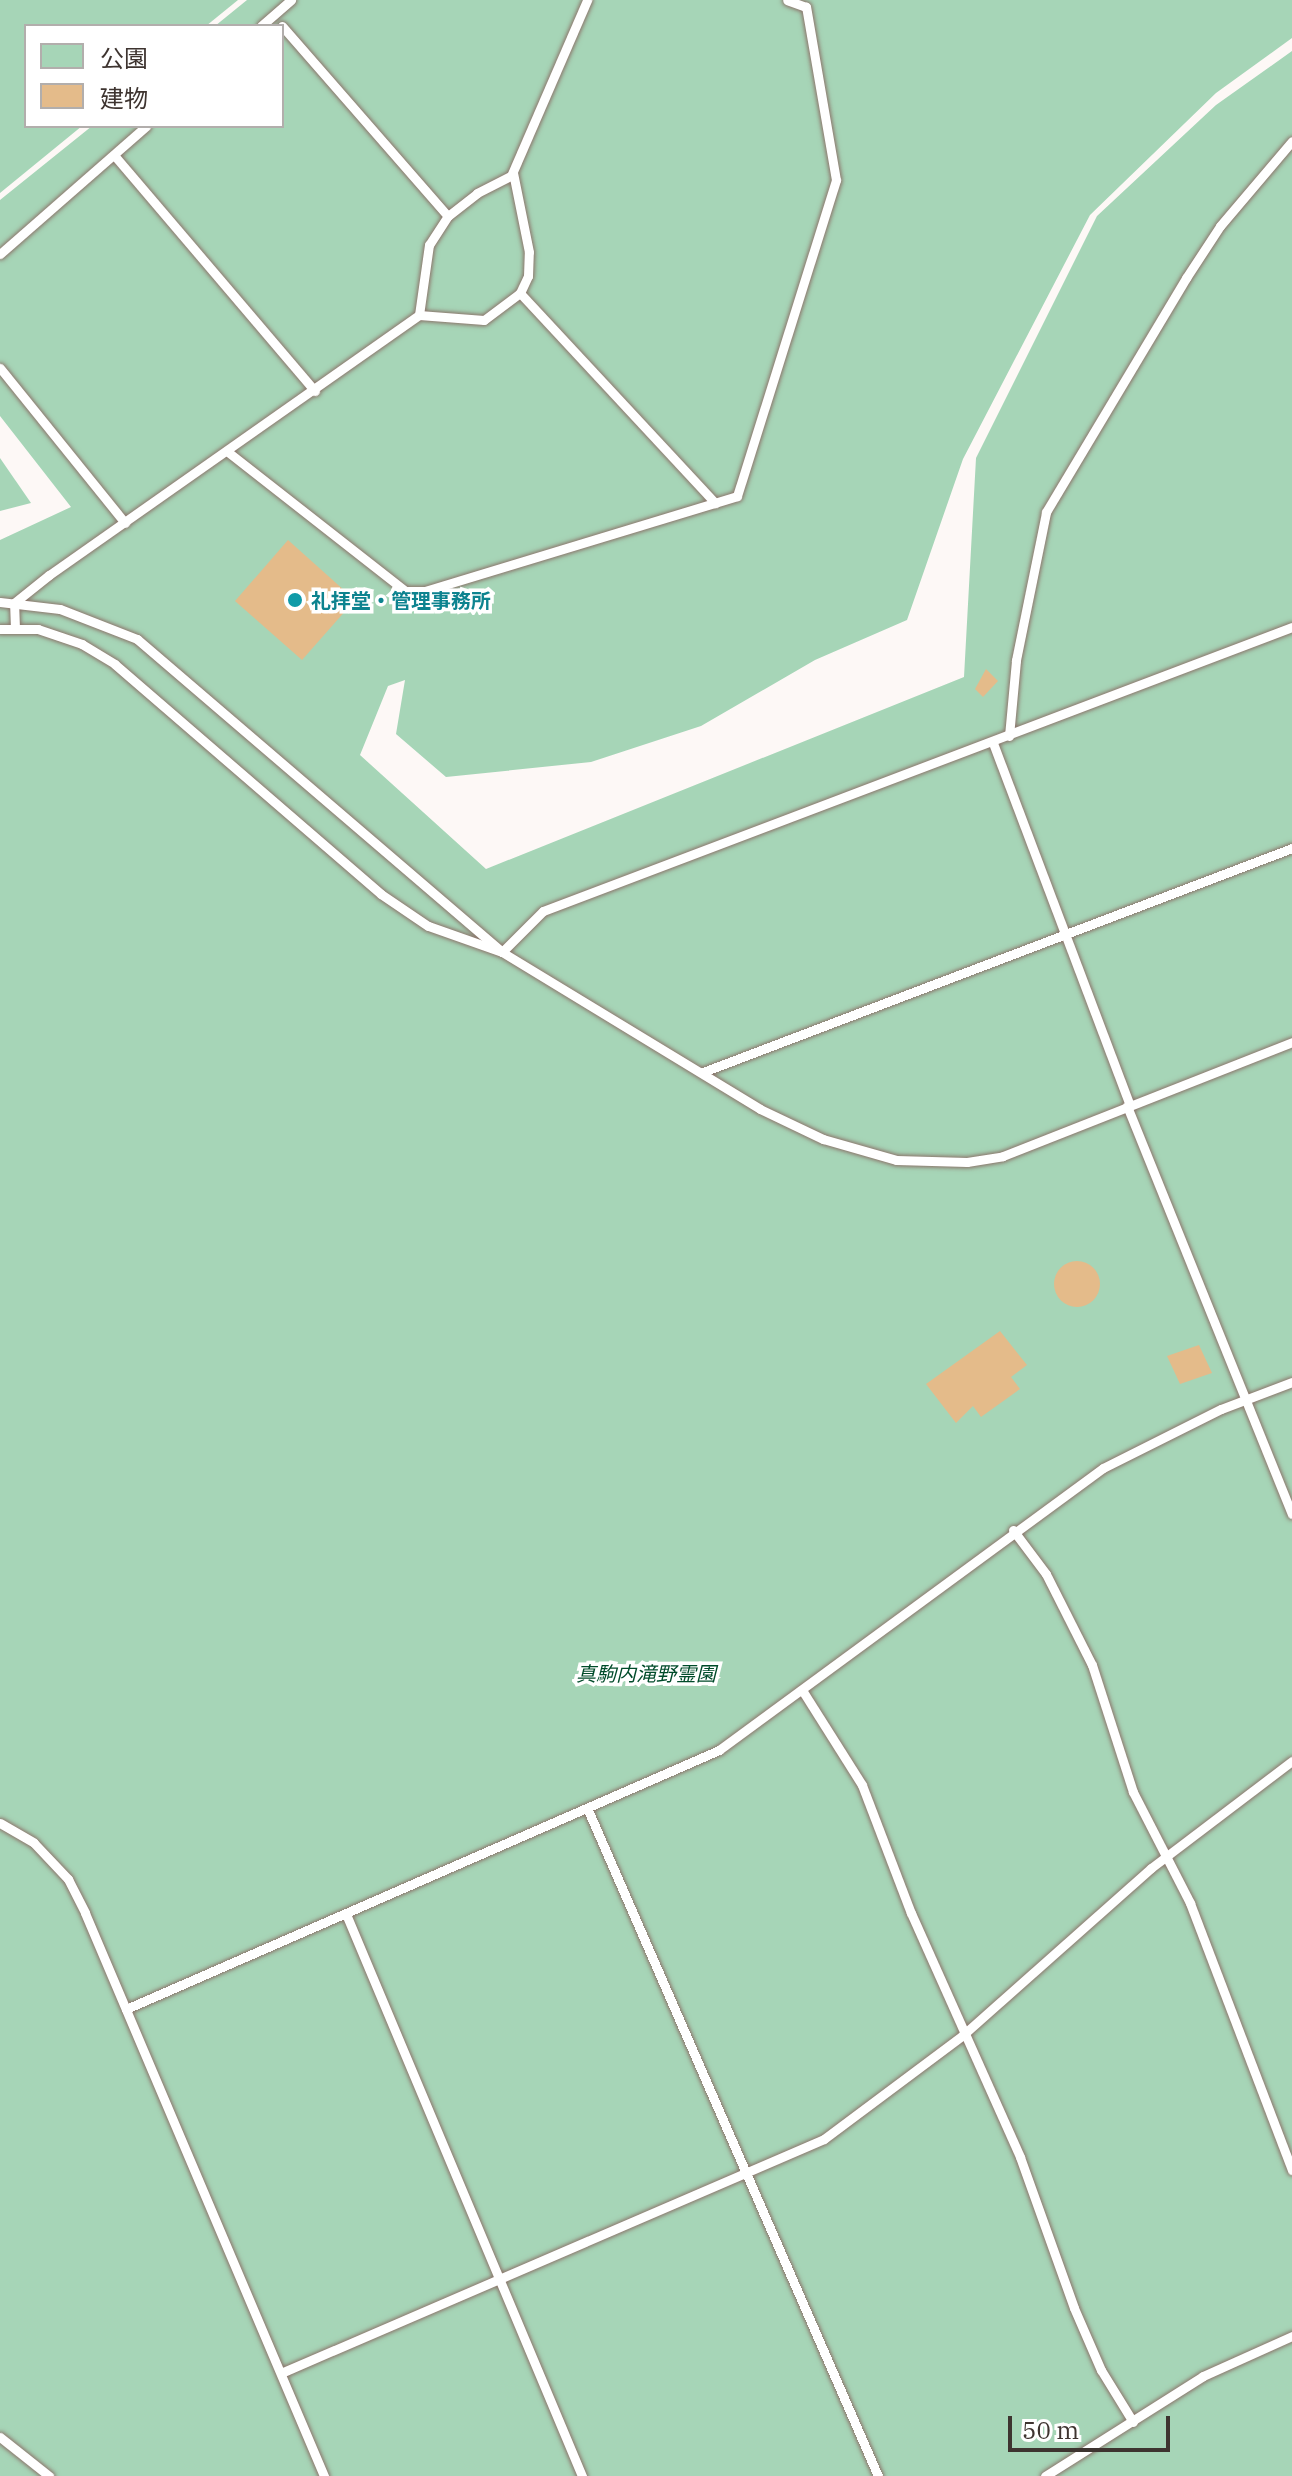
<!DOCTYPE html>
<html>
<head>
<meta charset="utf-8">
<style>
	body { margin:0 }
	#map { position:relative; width:1292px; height:2476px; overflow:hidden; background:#fdf8f6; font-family:"IBM Plex Serif","Noto Sans JP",serif }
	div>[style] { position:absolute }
	.green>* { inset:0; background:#a6d5b7 }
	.building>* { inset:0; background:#e4bb8a }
	.round { border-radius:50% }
	.roads { filter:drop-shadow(0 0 2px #8c766c) drop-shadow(0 0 2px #8c766c) }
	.service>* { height:9px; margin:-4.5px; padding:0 4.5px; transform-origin:4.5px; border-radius:4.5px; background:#fff }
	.dots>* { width:22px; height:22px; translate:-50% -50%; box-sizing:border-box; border:4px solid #fff; border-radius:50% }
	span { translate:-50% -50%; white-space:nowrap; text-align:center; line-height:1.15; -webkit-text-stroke:7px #fff; paint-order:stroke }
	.culture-label { font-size:20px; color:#0d838f; font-weight:700 }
	.left { translate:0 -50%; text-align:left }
	.park-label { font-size:20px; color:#004b2a; font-style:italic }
	.legend { position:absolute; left:24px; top:24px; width:260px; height:104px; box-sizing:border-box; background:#fff; border:2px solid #b2aeac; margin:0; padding:10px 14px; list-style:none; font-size:24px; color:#3e3430 }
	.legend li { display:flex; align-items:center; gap:16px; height:40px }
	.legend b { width:40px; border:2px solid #b2aeac }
	.scale { position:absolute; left:1008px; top:2416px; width:162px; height:36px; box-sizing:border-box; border:4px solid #3e3430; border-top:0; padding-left:10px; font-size:24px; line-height:28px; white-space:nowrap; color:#3e3430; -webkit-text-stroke:6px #fff; paint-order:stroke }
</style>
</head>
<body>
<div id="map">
	<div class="green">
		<div style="clip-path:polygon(0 0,238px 0,206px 26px,26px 26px,26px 126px,82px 126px,0 193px)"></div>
		<div style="clip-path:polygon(247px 0,1292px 0,1292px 38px,1216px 93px,1090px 215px,963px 459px,907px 620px,815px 660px,701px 726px,591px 762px,446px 777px,396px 734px,405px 680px,388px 686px,360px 755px,486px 869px,964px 677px,976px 458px,1097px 216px,1216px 105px,1292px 51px,1292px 2476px,0 2476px,0 540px,71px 507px,0 416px,0 200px,92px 126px,282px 126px,282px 26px,215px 26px)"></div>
		<div style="clip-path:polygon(0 458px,31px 503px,0 511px)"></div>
	</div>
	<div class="building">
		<div style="clip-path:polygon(288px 540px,355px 600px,302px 660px,235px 601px)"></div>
		<div style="clip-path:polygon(986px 669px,998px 681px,983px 697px,975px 689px)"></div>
		<div class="round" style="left:1054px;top:1261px;width:46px;height:46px"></div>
		<div style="clip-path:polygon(1000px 1331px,1027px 1365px,1011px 1377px,1020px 1389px,981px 1417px,973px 1406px,956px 1423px,926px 1384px)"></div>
		<div style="clip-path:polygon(1199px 1345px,1212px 1373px,1180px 1384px,1167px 1356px)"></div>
	</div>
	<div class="roads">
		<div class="service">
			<div style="left:261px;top:26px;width:40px;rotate:-41deg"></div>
			<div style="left:282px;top:26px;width:252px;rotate:48.9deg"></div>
			<div style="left:114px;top:155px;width:310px;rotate:49.6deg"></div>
			<div style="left:0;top:254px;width:194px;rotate:-41.2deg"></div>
			<div style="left:520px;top:293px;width:287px;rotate:47.1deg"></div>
			<div style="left:419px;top:315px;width:65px;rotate:4.4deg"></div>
			<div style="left:484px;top:320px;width:45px;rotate:-36.9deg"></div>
			<div style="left:520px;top:293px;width:19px;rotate:-65deg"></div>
			<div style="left:528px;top:276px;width:24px;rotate:-88deg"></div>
			<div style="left:529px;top:252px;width:81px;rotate:-101.4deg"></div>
			<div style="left:0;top:368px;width:199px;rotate:51.1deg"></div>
			<div style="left:228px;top:452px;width:225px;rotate:38.1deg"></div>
			<div style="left:405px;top:591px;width:20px"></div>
			<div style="left:425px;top:591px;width:326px;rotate:-16.9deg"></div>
			<div style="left:737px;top:496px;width:331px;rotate:-72.6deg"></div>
			<div style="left:836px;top:180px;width:176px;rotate:-99.8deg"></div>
			<div style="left:806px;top:7px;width:20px;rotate:-160deg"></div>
			<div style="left:0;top:602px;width:60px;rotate:6.7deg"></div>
			<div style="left:60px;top:609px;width:83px;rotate:21.3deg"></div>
			<div style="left:137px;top:639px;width:481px;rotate:40.6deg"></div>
			<div style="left:502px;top:952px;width:78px;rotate:-160.6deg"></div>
			<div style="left:428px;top:926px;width:57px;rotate:-145.8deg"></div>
			<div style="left:381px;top:894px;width:352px;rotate:-139.2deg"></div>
			<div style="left:115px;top:664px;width:39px;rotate:-149deg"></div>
			<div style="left:82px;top:644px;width:46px;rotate:-161.2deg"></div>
			<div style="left:38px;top:629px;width:38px;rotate:180deg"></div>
			<div style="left:1292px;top:627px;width:801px;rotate:159.23deg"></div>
			<div style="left:543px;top:911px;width:58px;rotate:135deg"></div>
			<div style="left:502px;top:952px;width:302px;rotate:31.3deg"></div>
			<div style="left:760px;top:1109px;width:70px;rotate:25.5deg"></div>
			<div style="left:823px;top:1139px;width:76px;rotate:16deg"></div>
			<div style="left:896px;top:1160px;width:71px;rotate:1.6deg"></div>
			<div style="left:967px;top:1162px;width:36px;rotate:-9deg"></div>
			<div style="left:1003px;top:1156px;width:311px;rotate:-21.5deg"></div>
			<div style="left:15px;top:629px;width:26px;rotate:-92deg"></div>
			<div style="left:14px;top:603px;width:45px;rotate:-38.7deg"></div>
			<div style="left:49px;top:575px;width:452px;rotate:-35.1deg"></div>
			<div style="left:419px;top:315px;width:71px;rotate:-81.9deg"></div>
			<div style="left:429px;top:245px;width:35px;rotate:-57deg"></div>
			<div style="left:448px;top:216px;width:37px;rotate:-38deg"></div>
			<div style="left:477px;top:193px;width:38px;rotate:-27deg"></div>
			<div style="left:511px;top:176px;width:192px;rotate:-66.6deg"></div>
			<div style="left:1009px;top:736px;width:76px;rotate:-84.7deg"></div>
			<div style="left:1016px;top:660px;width:151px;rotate:-78.5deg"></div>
			<div style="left:1046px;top:512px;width:273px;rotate:-59.1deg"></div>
			<div style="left:1186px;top:278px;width:62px;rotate:-56.8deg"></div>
			<div style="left:1220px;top:226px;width:111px;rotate:-49.7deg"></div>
			<div style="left:993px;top:743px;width:387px;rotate:69.3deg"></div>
			<div style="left:703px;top:1072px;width:630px;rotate:-20.82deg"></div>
			<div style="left:1127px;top:1106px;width:440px;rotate:68deg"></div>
			<div style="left:1013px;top:1530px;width:55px;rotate:53.1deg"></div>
			<div style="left:1046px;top:1574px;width:102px;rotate:63.2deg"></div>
			<div style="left:1092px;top:1665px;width:133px;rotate:72.1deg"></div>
			<div style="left:1133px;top:1792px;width:125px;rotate:62.8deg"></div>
			<div style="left:1190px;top:1903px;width:286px;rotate:69.1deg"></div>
			<div style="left:802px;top:1690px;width:112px;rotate:57.7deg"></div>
			<div style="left:862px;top:1785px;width:137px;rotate:69.1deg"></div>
			<div style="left:911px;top:1913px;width:267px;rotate:65.9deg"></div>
			<div style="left:1020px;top:2157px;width:160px;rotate:70.3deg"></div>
			<div style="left:1074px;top:2308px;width:68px;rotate:66.5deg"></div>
			<div style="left:1101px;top:2370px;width:61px;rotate:58.4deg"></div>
			<div style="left:588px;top:1810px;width:726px;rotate:66.47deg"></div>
			<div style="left:0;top:1823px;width:39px;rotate:30deg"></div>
			<div style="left:34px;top:1843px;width:50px;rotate:46.6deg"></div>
			<div style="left:68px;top:1879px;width:38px;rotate:63deg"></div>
			<div style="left:85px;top:1913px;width:612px;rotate:67deg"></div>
			<div style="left:346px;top:1914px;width:610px;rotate:67.22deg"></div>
			<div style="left:126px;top:2009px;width:647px;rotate:-23.59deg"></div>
			<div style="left:719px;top:1750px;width:476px;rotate:-36.3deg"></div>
			<div style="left:1103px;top:1468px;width:132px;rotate:-26.6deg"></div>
			<div style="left:1221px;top:1409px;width:76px;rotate:-20.8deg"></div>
			<div style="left:281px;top:2373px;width:591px;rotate:-23.31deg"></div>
			<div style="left:824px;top:2139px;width:174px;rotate:-36.8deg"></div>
			<div style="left:963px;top:2035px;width:251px;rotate:-41.6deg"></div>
			<div style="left:1151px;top:1868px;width:177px;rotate:-37.2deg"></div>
			<div style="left:0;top:2437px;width:63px;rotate:38.5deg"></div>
			<div style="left:1045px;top:2476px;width:187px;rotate:-32.3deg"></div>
			<div style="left:1203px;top:2376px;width:98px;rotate:-24.2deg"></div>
		</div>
	</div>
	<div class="dots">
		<div style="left:295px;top:600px;background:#0f9aa8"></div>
	</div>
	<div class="culture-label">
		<span class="left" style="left:311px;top:600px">礼拝堂・管理事務所</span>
	</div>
	<div class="park-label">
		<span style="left:646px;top:1673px">真駒内滝野霊園</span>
	</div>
	<ul class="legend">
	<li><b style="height:22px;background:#a6d5b7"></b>公園</li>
	<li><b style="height:22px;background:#e4bb8a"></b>建物</li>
	</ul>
	<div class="scale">50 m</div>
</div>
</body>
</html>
